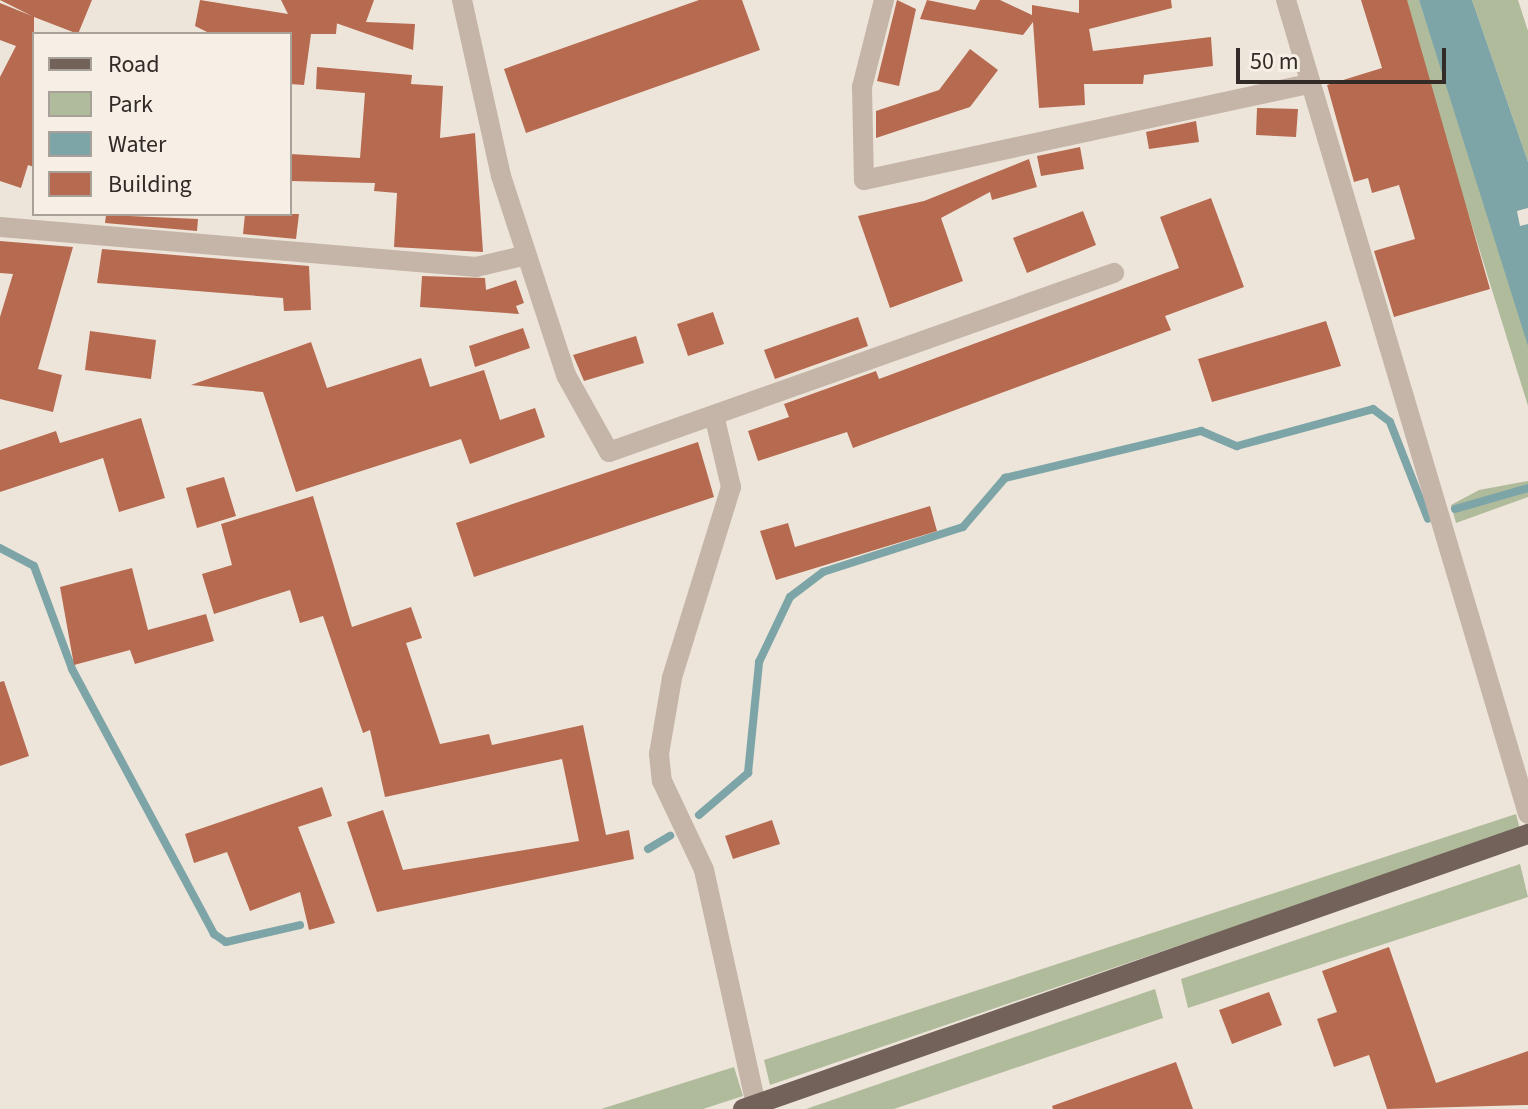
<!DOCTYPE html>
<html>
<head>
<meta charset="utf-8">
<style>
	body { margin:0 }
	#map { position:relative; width:1528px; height:1109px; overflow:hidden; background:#eee5da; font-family:"Source Sans 3",sans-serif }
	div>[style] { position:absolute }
	.green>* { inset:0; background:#b0bb9c }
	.water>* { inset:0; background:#7da5a7 }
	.stream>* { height:8px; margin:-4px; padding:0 4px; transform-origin:4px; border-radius:4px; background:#7da5a7 }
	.building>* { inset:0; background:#b66a50 }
	.minor>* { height:20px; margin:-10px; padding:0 10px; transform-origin:10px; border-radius:10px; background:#c4b5a8 }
	.major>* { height:20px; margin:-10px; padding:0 10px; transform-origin:10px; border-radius:10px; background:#72625a }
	span { translate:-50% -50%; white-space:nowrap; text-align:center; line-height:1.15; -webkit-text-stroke:6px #f6efe6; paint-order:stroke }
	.legend { position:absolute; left:32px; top:32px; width:260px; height:184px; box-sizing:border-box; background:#f6efe6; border:2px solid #a8a19a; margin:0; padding:10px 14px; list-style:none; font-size:24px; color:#322b27 }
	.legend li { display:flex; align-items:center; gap:16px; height:40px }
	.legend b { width:40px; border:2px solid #a8a19a }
	.scale { position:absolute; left:1236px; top:48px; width:210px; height:36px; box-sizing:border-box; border:4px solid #322b27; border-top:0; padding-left:10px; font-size:24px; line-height:28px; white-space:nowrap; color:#322b27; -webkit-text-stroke:6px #f6efe6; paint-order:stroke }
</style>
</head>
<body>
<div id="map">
	<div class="green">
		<div style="clip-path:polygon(1402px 0,1419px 0,1474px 169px,1528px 344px,1528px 406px)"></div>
		<div style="clip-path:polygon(1472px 0,1518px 0,1528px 31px,1528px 162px)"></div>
		<div style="clip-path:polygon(1528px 481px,1528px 497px,1456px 523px,1451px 505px,1479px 490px)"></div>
		<div style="clip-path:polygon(1516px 814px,1520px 829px,770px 1085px,764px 1060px)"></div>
		<div style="clip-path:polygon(1520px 864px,1528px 897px,1188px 1008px,1181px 979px)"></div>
		<div style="clip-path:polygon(1155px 989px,1163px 1018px,894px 1109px,806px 1109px)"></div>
		<div style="clip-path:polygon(734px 1067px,743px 1096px,703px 1109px,601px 1109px)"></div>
	</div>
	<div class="water">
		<div style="clip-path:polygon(1419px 0,1472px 0,1528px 162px,1528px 208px,1517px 211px,1520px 226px,1528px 224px,1528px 346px)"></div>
	</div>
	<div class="stream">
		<div style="left:1455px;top:509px;width:76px;rotate:-16deg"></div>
		<div style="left:0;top:548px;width:38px;rotate:28deg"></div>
		<div style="left:34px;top:566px;width:110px;rotate:69.7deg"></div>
		<div style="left:72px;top:669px;width:301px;rotate:61.8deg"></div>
		<div style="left:214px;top:934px;width:14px;rotate:34deg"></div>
		<div style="left:226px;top:942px;width:76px;rotate:-12.9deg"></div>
		<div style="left:699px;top:815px;width:65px;rotate:-40.6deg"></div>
		<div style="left:748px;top:773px;width:112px;rotate:-84.3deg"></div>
		<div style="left:759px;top:662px;width:72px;rotate:-64.5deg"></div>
		<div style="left:790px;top:597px;width:41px;rotate:-37.1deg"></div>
		<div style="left:823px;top:572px;width:147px;rotate:-17.8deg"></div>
		<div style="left:963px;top:527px;width:65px;rotate:-49.4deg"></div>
		<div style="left:1005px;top:478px;width:202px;rotate:-13.5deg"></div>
		<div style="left:1201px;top:431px;width:39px;rotate:23deg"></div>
		<div style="left:1237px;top:446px;width:141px;rotate:-15.2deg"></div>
		<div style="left:1373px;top:409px;width:21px;rotate:37deg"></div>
		<div style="left:1390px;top:422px;width:104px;rotate:68.6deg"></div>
		<div style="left:648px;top:849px;width:26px;rotate:-31deg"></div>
	</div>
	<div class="building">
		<div style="clip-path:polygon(0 0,92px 0,78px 34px,34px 17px,34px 167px,28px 165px,21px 188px,0 181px,0 77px,16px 46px,0 40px,0 3px,32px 16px)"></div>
		<div style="clip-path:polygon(200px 0,288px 14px,281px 0,374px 0,366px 22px,415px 24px,413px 50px,313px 15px,337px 23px,336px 34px,311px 34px,304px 85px,290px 84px,290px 34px,211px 34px,195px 26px)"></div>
		<div style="clip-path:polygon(699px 0,742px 0,760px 50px,526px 133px,504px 69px)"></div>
		<div style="clip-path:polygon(897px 0,916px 9px,899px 86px,877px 81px)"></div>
		<div style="clip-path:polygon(927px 0,975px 10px,980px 0,1000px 0,1032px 15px,1032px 5px,1079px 13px,1079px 0,1171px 0,1172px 8px,1089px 29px,1093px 51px,1211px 37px,1213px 66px,1144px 75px,1143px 84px,1084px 84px,1085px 105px,1039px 108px,1033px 22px,1023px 35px,920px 19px)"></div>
		<div style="clip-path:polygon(1361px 0,1407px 0,1490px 289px,1394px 317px,1374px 251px,1415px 239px,1399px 185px,1372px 193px,1368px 178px,1354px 182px,1327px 85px,1382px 68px)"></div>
		<div style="clip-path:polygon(970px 49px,998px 70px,970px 107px,876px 138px,876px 111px,939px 90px)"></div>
		<div style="clip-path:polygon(317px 67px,412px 75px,411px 84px,443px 86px,440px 138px,475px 133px,483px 252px,394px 247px,397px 193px,374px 191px,375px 183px,290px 181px,290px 154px,360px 158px,365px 93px,316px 89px)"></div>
		<div style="clip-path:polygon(1257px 108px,1298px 109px,1296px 137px,1256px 135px)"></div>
		<div style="clip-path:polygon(1196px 121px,1199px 142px,1149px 149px,1146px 132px)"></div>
		<div style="clip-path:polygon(1080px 147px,1084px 169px,1041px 176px,1037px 156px)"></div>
		<div style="clip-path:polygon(1029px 159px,1037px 187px,992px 200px,990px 192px,941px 218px,963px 281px,890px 308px,858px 216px,924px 201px)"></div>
		<div style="clip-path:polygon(1211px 198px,1244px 287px,1165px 316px,1171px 330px,853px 448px,847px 432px,758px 461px,748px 431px,789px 417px,784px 404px,876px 371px,879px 379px,1179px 268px,1160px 217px)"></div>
		<div style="clip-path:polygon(1083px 211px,1096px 245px,1027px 273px,1013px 238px)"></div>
		<div style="clip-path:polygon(245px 214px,299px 214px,296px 239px,243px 234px)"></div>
		<div style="clip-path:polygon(106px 215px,198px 219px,197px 231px,105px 223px)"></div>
		<div style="clip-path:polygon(0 241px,73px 247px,38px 369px,62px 375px,53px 412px,0 399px,0 317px,13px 274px,0 273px)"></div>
		<div style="clip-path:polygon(102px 249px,309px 266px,311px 310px,284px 311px,283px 298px,97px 283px)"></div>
		<div style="clip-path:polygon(422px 276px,485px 278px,486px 290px,516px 280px,524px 303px,516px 306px,519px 314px,420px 307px)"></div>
		<div style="clip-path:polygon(713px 312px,724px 344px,688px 356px,677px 324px)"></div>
		<div style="clip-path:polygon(858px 317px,868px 346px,775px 379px,764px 350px)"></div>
		<div style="clip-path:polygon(1326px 321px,1341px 366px,1212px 402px,1198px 359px)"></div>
		<div style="clip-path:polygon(523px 328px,530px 348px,475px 367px,469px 346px)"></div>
		<div style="clip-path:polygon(90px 331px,156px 340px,151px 379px,85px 370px)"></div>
		<div style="clip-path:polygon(636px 336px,644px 363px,584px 381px,573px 355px)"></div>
		<div style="clip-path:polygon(311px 342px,327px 388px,421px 358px,430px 387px,484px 370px,500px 420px,535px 408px,545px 437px,470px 464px,461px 439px,296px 492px,263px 392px,191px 385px)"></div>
		<div style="clip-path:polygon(141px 418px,165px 498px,119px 512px,103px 458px,0 492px,0 450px,56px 431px,60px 443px)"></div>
		<div style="clip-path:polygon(698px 442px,714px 497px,474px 577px,456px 523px)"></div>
		<div style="clip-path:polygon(224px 477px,236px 516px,197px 528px,186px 488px)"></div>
		<div style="clip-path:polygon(313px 496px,352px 627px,411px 607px,422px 638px,406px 643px,440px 744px,489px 734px,492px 745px,583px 725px,606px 835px,629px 830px,634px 859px,377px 912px,347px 822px,383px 810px,403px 870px,579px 841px,562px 759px,385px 797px,370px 730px,363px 733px,323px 616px,300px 623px,290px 590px,214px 614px,202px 574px,232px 565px,221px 524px)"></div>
		<div style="clip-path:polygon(930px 506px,937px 531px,776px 580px,760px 531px,788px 523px,795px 547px)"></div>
		<div style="clip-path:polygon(132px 568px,148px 630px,206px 614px,214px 641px,135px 664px,130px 650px,74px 665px,60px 587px)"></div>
		<div style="clip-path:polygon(4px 681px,29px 756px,0 766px,0 682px)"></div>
		<div style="clip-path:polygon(322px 787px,332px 816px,298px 827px,335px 923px,309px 930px,300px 892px,250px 911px,227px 852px,194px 863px,185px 834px)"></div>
		<div style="clip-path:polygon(772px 820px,780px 844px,733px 859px,725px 836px)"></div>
		<div style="clip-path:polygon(1389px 947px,1436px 1083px,1528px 1051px,1528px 1105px,1387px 1109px,1369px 1055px,1334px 1067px,1317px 1019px,1337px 1012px,1322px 971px)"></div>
		<div style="clip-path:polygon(1269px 992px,1282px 1025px,1232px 1044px,1219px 1010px)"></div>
		<div style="clip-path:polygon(1176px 1062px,1193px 1109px,1053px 1109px,1052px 1106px)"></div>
	</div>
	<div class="minor">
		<div style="left:462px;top:0;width:180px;rotate:77.5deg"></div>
		<div style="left:501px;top:176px;width:209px;rotate:71.9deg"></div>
		<div style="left:566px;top:375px;width:88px;rotate:60.8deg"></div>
		<div style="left:609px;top:452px;width:536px;rotate:-19.52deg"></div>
		<div style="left:884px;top:0;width:90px;rotate:104.2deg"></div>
		<div style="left:862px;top:87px;width:93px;rotate:88.8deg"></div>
		<div style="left:864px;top:180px;width:457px;rotate:-12.2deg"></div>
		<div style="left:1286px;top:0;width:849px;rotate:73.44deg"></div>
		<div style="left:0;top:227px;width:478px;rotate:4.8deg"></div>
		<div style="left:476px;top:267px;width:52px;rotate:-13.2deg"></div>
		<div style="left:714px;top:415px;width:74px;rotate:76.7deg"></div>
		<div style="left:731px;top:487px;width:200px;rotate:107.2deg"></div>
		<div style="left:672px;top:678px;width:77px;rotate:99.7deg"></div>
		<div style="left:659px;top:754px;width:27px;rotate:84deg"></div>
		<div style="left:662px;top:781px;width:98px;rotate:64.7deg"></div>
		<div style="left:704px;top:870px;width:241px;rotate:77.5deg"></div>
	</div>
	<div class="major">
		<div style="left:743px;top:1109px;width:832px;rotate:-19.31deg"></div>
	</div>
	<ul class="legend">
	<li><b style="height:10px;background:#72625a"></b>Road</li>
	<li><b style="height:22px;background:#b0bb9c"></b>Park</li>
	<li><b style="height:22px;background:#7da5a7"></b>Water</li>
	<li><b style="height:22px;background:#b66a50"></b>Building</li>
	</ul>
	<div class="scale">50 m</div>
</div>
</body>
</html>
